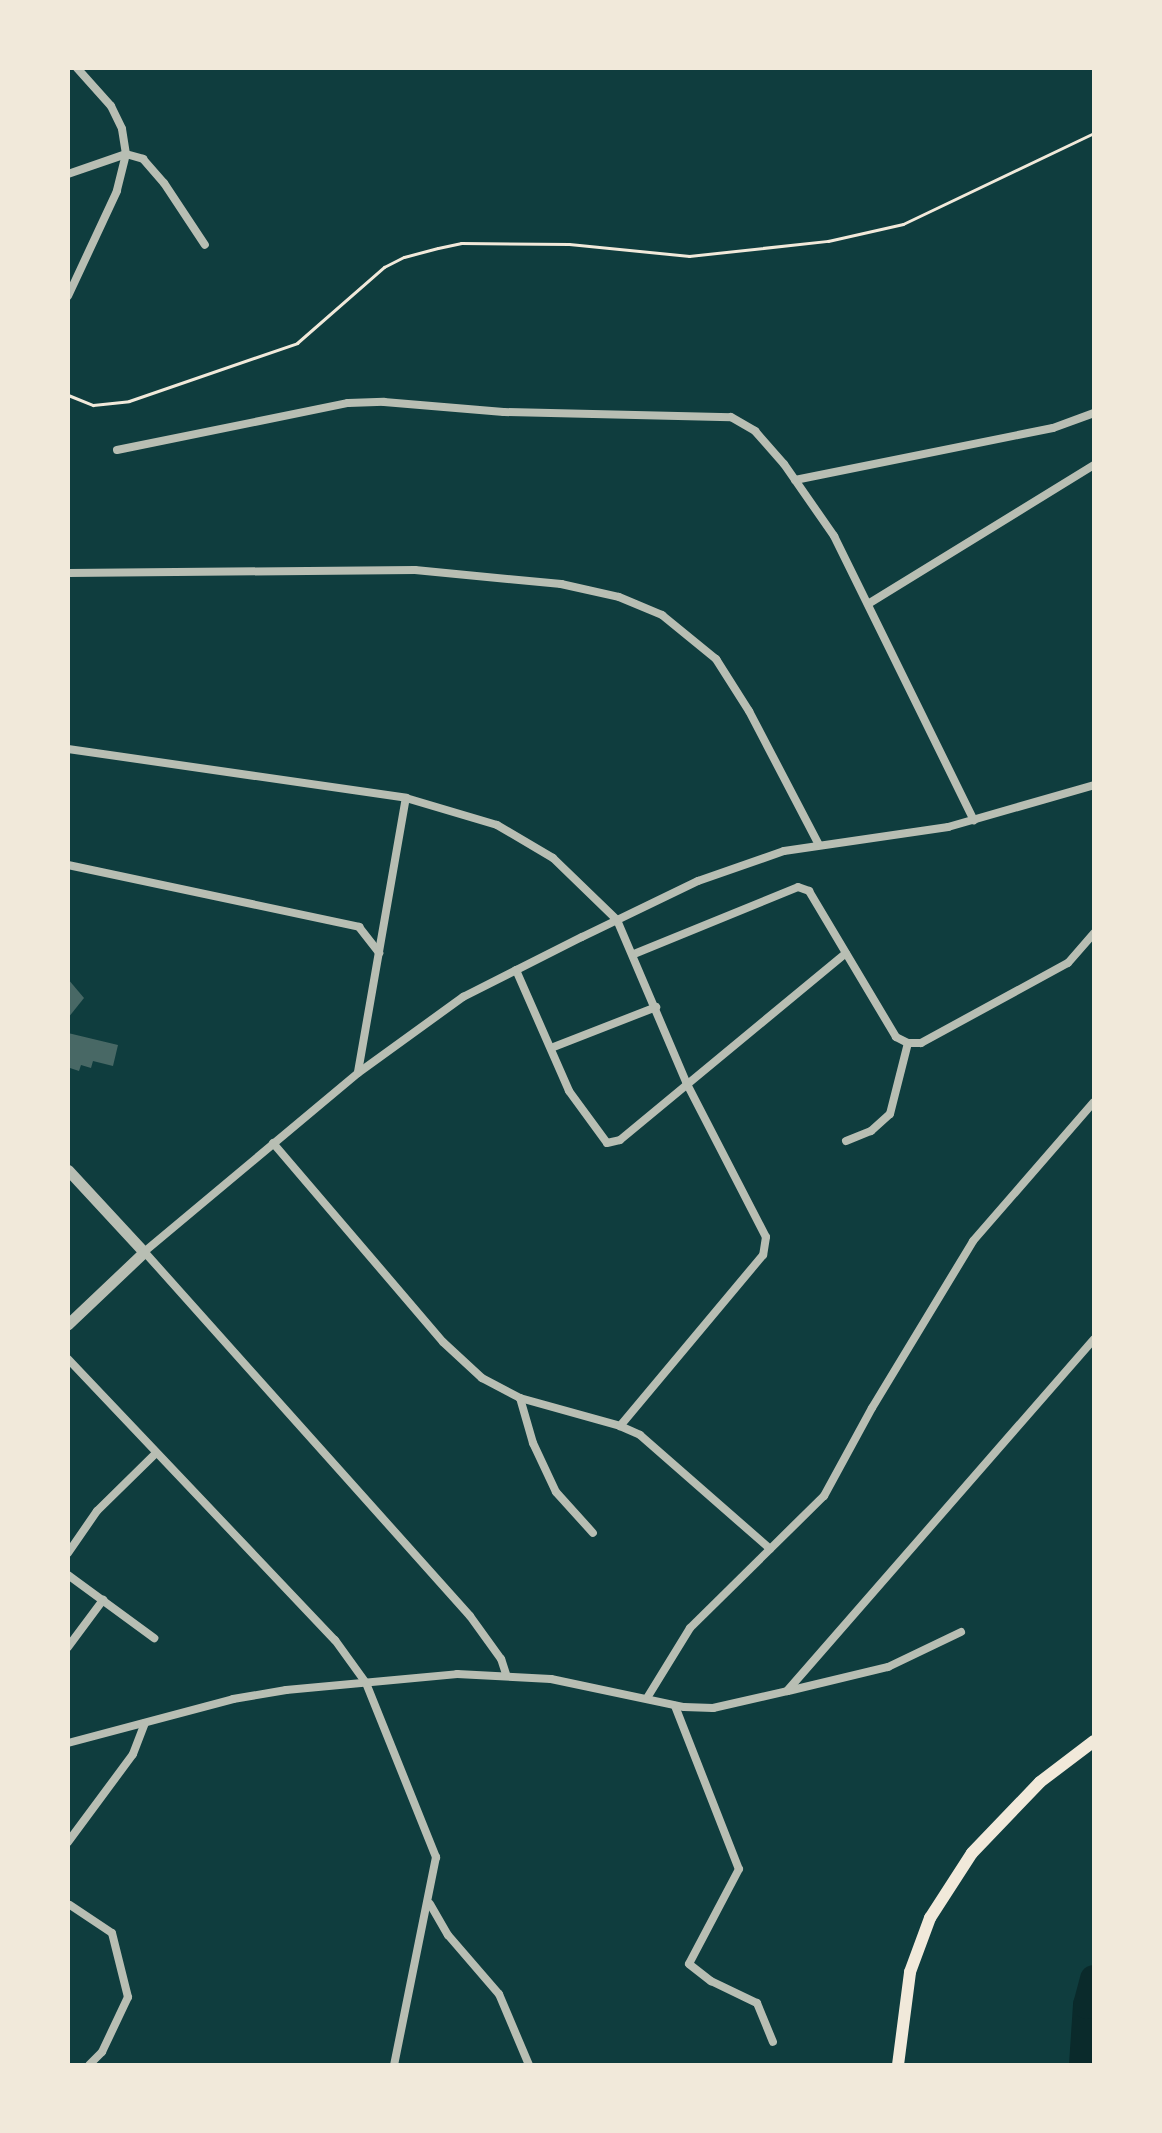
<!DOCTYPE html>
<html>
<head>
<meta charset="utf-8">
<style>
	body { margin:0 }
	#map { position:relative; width:1162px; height:2133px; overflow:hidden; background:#0f3d3e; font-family:"Fira Sans Condensed",sans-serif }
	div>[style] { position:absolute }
	.river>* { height:28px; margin:-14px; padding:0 14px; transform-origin:14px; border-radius:14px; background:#0a2a2b }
	.building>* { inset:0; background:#486865 }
	.path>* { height:3px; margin:-1.5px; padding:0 1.5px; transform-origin:1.5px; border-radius:1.5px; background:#f1e9da }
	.minor>* { height:8px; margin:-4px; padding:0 4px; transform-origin:4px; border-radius:4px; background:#b8beb3 }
	.tertiary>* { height:11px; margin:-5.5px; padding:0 5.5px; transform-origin:5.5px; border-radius:5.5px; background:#b8beb3 }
	.secondary>* { height:12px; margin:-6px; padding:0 6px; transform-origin:6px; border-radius:6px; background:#f1e9da }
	span { translate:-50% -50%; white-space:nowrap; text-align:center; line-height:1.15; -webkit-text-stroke:6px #f1e9da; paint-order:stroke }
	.frame { position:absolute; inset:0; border:70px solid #f1e9da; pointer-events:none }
</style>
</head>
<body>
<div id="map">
	<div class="river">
		<div style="left:1083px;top:2065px;width:60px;rotate:-86.2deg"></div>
		<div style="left:1087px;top:2005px;width:27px;rotate:-75deg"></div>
	</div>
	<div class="building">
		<div style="clip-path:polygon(68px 979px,84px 998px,68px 1018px)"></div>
		<div style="clip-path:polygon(68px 1033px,118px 1045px,113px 1066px,93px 1061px,91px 1068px,81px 1065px,79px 1071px,70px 1068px)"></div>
	</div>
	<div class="path">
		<div style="left:68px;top:395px;width:27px;rotate:22deg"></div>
		<div style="left:93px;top:405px;width:36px;rotate:-6deg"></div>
		<div style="left:129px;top:401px;width:178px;rotate:-19deg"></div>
		<div style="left:297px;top:343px;width:116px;rotate:-41.1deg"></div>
		<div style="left:384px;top:267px;width:22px;rotate:-27deg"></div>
		<div style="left:404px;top:257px;width:35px;rotate:-15deg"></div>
		<div style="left:438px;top:248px;width:24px;rotate:-12deg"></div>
		<div style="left:461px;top:243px;width:108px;rotate:0.5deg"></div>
		<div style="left:569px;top:244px;width:121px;rotate:5.7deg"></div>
		<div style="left:689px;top:256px;width:140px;rotate:-6.2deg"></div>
		<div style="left:828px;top:241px;width:77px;rotate:-12.8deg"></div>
		<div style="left:903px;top:224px;width:212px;rotate:-25.5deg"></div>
	</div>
	<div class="minor">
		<div style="left:77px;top:68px;width:51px;rotate:48.2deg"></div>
		<div style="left:111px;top:106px;width:25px;rotate:64deg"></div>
		<div style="left:122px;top:129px;width:25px;rotate:81deg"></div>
		<div style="left:126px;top:154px;width:18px;rotate:16deg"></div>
		<div style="left:143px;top:159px;width:32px;rotate:49deg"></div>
		<div style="left:164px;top:183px;width:74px;rotate:56.5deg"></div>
		<div style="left:68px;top:174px;width:61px;rotate:-19deg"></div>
		<div style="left:126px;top:154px;width:38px;rotate:104deg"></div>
		<div style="left:117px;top:191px;width:116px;rotate:115deg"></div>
		<div style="left:117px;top:450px;width:236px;rotate:-11.5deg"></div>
		<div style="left:348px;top:403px;width:36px;rotate:-2deg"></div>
		<div style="left:384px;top:402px;width:120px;rotate:4.8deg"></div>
		<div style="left:504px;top:412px;width:227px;rotate:1.3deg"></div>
		<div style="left:731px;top:417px;width:28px;rotate:30deg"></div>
		<div style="left:755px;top:431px;width:44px;rotate:48.7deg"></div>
		<div style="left:784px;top:464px;width:88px;rotate:55.2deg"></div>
		<div style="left:834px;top:536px;width:317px;rotate:63.8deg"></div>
		<div style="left:795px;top:480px;width:263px;rotate:-11.4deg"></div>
		<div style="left:1053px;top:428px;width:44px;rotate:-20.1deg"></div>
		<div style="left:68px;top:573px;width:347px;rotate:-0.5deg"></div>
		<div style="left:415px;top:570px;width:147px;rotate:5.5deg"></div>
		<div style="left:561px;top:584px;width:59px;rotate:12.6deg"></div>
		<div style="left:619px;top:597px;width:47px;rotate:22.7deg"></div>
		<div style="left:662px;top:615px;width:70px;rotate:39.2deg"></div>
		<div style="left:716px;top:659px;width:62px;rotate:57.6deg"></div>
		<div style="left:749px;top:711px;width:151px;rotate:62.4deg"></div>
		<div style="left:868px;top:604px;width:265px;rotate:-31.6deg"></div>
		<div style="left:68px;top:749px;width:342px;rotate:8.2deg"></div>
		<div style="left:406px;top:798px;width:95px;rotate:16.5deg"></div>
		<div style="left:497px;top:825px;width:65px;rotate:30.5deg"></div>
		<div style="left:553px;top:858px;width:89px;rotate:44.1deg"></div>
		<div style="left:617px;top:920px;width:178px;rotate:66.9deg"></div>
		<div style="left:687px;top:1084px;width:172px;rotate:62.7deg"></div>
		<div style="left:766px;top:1237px;width:18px;rotate:99deg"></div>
		<div style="left:763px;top:1255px;width:223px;rotate:129.9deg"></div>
		<div style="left:68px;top:865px;width:298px;rotate:12deg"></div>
		<div style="left:359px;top:927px;width:33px;rotate:52deg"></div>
		<div style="left:634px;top:954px;width:177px;rotate:-22.2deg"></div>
		<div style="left:798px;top:887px;width:12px;rotate:20deg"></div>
		<div style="left:809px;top:891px;width:170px;rotate:59.2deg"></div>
		<div style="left:896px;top:1037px;width:13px;rotate:27deg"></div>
		<div style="left:908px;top:1043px;width:13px"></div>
		<div style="left:921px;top:1043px;width:167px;rotate:-28.6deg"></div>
		<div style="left:1068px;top:963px;width:40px;rotate:-49deg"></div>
		<div style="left:516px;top:970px;width:132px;rotate:66.3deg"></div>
		<div style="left:569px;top:1091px;width:64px;rotate:53.8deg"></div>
		<div style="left:607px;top:1143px;width:13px;rotate:-13deg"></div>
		<div style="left:620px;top:1140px;width:293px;rotate:-39.6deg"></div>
		<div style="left:551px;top:1048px;width:113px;rotate:-21.3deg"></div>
		<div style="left:358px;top:1072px;width:278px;rotate:-80.1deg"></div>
		<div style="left:846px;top:1141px;width:27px;rotate:-22deg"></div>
		<div style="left:871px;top:1131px;width:25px;rotate:-42deg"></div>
		<div style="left:890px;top:1114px;width:73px;rotate:-75.8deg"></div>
		<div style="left:273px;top:1143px;width:262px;rotate:49.5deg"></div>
		<div style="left:443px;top:1342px;width:53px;rotate:42.7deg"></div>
		<div style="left:482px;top:1378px;width:43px;rotate:27.8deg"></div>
		<div style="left:520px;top:1398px;width:104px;rotate:15.6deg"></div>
		<div style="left:620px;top:1426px;width:22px;rotate:24deg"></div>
		<div style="left:640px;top:1435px;width:173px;rotate:41.2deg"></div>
		<div style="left:68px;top:1359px;width:388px;rotate:46.5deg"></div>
		<div style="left:335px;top:1640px;width:53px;rotate:54.2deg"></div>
		<div style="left:366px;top:1683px;width:188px;rotate:68.1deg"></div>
		<div style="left:436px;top:1857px;width:212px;rotate:101.4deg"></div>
		<div style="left:520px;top:1398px;width:47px;rotate:73.9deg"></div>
		<div style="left:533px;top:1443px;width:54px;rotate:64.9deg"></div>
		<div style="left:556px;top:1492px;width:55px;rotate:47.9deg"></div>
		<div style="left:68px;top:1553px;width:51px;rotate:-55.4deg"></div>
		<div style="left:97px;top:1511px;width:83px;rotate:-44.5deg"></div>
		<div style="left:68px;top:1575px;width:107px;rotate:36.2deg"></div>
		<div style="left:68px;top:1647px;width:59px;rotate:-53.3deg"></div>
		<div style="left:506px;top:1674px;width:16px;rotate:-108deg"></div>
		<div style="left:501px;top:1659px;width:53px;rotate:-125.8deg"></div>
		<div style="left:470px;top:1616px;width:489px;rotate:-131.8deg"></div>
		<div style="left:144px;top:1252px;width:279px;rotate:-39.9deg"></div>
		<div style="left:358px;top:1073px;width:130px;rotate:-35.9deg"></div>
		<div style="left:463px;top:997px;width:133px;rotate:-26.8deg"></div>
		<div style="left:582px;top:937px;width:129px;rotate:-25.8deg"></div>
		<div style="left:698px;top:881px;width:91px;rotate:-19.2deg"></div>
		<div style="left:784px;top:851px;width:166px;rotate:-8.3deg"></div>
		<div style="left:948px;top:827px;width:152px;rotate:-16deg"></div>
		<div style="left:788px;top:1691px;width:103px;rotate:-13.5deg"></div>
		<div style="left:888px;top:1667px;width:81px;rotate:-25.6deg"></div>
		<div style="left:647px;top:1698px;width:82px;rotate:-58.4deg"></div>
		<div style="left:690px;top:1628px;width:188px;rotate:-44.6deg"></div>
		<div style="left:824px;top:1496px;width:100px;rotate:-61.4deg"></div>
		<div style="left:872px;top:1408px;width:195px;rotate:-58.8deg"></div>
		<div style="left:973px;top:1241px;width:184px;rotate:-49deg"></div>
		<div style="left:675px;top:1706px;width:175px;rotate:68.6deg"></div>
		<div style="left:739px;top:1869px;width:107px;rotate:117.8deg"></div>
		<div style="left:689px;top:1964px;width:28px;rotate:38deg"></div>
		<div style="left:711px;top:1981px;width:51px;rotate:25.6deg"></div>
		<div style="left:757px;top:2003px;width:42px;rotate:67.7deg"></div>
		<div style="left:68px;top:1743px;width:171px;rotate:-14.9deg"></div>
		<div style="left:233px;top:1699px;width:54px;rotate:-9.6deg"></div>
		<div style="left:286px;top:1690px;width:172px;rotate:-5.3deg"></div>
		<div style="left:457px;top:1674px;width:94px;rotate:3deg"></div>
		<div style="left:551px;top:1679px;width:136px;rotate:11.9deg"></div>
		<div style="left:684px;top:1707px;width:29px;rotate:2deg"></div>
		<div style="left:713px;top:1708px;width:76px;rotate:-12.9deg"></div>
		<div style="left:787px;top:1691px;width:467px;rotate:-48.9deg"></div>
		<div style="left:68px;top:1842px;width:109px;rotate:-53.5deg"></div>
		<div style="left:133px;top:1754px;width:33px;rotate:-69deg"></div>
		<div style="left:430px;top:1904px;width:36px;rotate:60deg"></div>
		<div style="left:448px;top:1935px;width:78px;rotate:49.2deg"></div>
		<div style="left:499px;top:1994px;width:77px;rotate:67.1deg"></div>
		<div style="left:70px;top:1905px;width:50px;rotate:33.7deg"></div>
		<div style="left:112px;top:1933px;width:66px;rotate:76deg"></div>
		<div style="left:128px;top:1997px;width:61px;rotate:115.3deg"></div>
		<div style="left:102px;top:2052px;width:18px;rotate:135deg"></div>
	</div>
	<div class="tertiary">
		<div style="left:68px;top:1170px;width:112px;rotate:47.2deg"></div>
		<div style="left:144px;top:1252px;width:105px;rotate:136.5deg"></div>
	</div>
	<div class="secondary">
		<div style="left:898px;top:2065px;width:94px;rotate:-82.6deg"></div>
		<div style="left:910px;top:1972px;width:58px;rotate:-69.7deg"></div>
		<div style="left:930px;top:1918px;width:77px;rotate:-57.1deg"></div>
		<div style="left:972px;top:1853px;width:98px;rotate:-46.2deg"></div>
		<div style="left:1040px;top:1782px;width:68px;rotate:-37.2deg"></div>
	</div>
	<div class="frame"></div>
</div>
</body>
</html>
